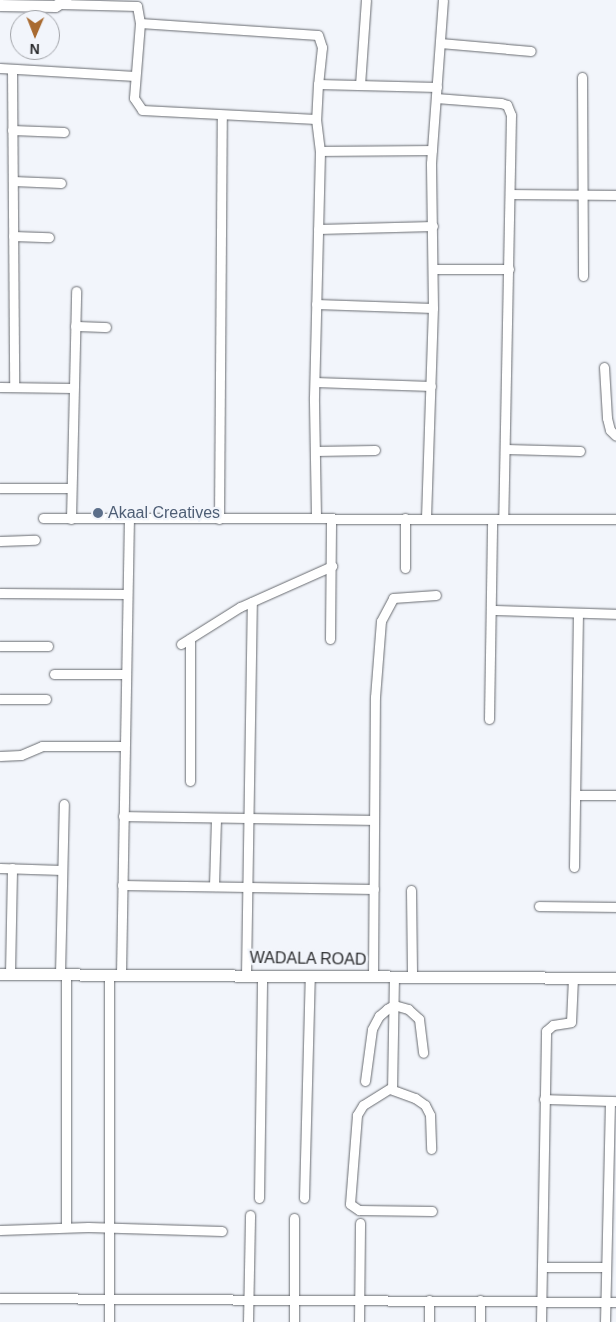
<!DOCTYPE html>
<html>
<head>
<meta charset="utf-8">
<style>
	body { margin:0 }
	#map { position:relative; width:616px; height:1322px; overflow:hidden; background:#f2f5fb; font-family:Arial,sans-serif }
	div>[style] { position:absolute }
	.roads { filter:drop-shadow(0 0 1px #686b70) drop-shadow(0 0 1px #686b70) }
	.minor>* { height:9px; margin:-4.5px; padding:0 4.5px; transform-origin:4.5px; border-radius:4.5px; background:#fff }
	.tertiary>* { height:11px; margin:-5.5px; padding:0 5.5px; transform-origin:5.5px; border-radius:5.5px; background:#fff }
	.dots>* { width:14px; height:14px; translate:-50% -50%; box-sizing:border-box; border:2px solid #f2f5fb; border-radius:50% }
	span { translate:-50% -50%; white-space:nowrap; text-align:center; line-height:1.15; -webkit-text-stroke:4.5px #f2f5fb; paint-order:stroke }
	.service-label { font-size:16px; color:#4e5e75 }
	.left { translate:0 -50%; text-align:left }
	.street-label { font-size:16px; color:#2a2b2d }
	.north { position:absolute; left:10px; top:10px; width:50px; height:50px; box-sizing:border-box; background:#f2f5fb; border:1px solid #a2a4a9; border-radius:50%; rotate:181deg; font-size:14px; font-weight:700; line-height:20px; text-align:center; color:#2a2b2d }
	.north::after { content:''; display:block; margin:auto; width:18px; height:22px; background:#a96b31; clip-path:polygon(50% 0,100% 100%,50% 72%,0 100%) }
</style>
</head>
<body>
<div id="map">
	<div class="roads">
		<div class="minor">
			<div style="left:61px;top:4px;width:76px;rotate:1.5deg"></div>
			<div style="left:137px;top:6px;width:17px;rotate:80deg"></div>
			<div style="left:140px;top:23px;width:75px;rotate:94.6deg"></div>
			<div style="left:134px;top:98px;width:14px;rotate:56deg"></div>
			<div style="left:142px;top:110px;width:174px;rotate:3deg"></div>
			<div style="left:140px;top:23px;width:178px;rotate:3.9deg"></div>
			<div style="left:318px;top:35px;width:13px;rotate:72deg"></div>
			<div style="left:322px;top:47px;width:37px;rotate:96deg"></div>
			<div style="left:318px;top:84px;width:119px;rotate:1.4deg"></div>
			<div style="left:440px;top:43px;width:91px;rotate:5deg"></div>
			<div style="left:0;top:68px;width:135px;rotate:3.4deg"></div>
			<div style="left:12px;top:69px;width:317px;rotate:89.6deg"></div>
			<div style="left:582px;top:77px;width:199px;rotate:89.7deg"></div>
			<div style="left:318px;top:84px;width:35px;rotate:93deg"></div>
			<div style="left:316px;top:119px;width:32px;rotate:83deg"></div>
			<div style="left:360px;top:85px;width:85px;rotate:-86deg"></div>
			<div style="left:436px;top:98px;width:65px;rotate:4.4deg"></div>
			<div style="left:501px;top:103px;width:6px;rotate:18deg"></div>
			<div style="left:507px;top:105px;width:11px;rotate:68deg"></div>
			<div style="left:511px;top:115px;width:404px;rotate:91.1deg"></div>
			<div style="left:12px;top:130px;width:52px;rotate:2.2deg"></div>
			<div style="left:13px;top:181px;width:48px;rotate:2.4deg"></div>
			<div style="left:510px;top:194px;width:106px;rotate:0.5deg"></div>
			<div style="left:318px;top:229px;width:115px;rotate:-1.5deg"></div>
			<div style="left:13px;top:236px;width:36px;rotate:2deg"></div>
			<div style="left:433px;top:269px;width:76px"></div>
			<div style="left:316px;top:304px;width:117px;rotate:2deg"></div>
			<div style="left:75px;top:326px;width:31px;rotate:2deg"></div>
			<div style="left:604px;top:367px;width:51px;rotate:86.6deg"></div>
			<div style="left:607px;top:418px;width:12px;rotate:76deg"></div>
			<div style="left:610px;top:430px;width:8px;rotate:45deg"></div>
			<div style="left:315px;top:382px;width:116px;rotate:2deg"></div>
			<div style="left:0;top:387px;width:73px;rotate:0.8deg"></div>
			<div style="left:506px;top:449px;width:74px;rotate:1.5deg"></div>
			<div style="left:315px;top:451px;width:60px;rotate:-1deg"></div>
			<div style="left:0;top:488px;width:70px"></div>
			<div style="left:316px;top:517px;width:120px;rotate:-91deg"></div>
			<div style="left:314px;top:397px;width:246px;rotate:-88.6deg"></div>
			<div style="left:320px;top:151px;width:112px;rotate:-0.5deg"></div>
			<div style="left:43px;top:518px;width:573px;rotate:0.1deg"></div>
			<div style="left:426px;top:518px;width:210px;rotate:-88.1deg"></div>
			<div style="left:433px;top:308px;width:145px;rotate:-90.8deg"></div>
			<div style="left:431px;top:163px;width:163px;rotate:-85.8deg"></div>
			<div style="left:71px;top:519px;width:228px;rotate:-88.7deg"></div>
			<div style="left:219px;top:519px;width:404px;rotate:-89.6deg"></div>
			<div style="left:0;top:541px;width:35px;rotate:-2deg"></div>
			<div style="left:405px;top:568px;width:50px;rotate:-90deg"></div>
			<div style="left:0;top:593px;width:127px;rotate:0.5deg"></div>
			<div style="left:492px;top:610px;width:124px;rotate:1.8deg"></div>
			<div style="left:330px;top:639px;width:121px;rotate:-89.5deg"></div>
			<div style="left:181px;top:644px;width:70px;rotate:-32.1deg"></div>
			<div style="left:240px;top:607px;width:101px;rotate:-24deg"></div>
			<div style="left:0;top:646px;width:48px"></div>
			<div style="left:54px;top:674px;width:71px"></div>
			<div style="left:0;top:699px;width:46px"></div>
			<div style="left:489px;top:719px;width:200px;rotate:-89.1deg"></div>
			<div style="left:0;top:756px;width:21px;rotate:-3deg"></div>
			<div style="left:21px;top:755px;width:23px;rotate:-23deg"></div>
			<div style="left:42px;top:746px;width:82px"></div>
			<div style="left:190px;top:781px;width:142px;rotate:-90deg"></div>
			<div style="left:577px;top:795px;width:39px"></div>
			<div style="left:123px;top:816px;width:250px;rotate:0.9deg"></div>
			<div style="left:574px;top:867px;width:254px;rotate:-89.1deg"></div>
			<div style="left:0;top:868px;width:62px;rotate:1.8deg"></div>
			<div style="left:122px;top:885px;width:252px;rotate:0.9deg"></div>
			<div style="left:214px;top:886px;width:67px;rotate:-88.3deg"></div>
			<div style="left:411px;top:890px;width:86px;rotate:89.3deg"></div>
			<div style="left:539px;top:906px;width:77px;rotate:0.7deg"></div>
			<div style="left:10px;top:974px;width:106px;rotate:-88.9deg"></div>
			<div style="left:60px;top:974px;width:170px;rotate:-88.7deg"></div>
			<div style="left:121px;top:974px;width:455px;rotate:-89deg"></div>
			<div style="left:246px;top:975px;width:373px;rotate:-89.1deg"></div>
			<div style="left:373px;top:976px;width:279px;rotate:-89.6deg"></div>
			<div style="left:375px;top:697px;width:76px;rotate:-85.5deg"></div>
			<div style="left:381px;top:621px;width:26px;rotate:-62deg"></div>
			<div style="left:393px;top:598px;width:43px;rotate:-4deg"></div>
			<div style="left:394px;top:976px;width:111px;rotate:91deg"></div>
			<div style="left:392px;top:1087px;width:34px;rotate:148deg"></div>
			<div style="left:363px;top:1105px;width:12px;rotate:121deg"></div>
			<div style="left:357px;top:1115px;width:89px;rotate:94.5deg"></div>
			<div style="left:350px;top:1204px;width:11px;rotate:34deg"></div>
			<div style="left:359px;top:1210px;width:73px;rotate:0.8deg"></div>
			<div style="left:365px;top:1081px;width:52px;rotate:-82.3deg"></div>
			<div style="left:372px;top:1029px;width:15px;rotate:-62deg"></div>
			<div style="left:379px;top:1016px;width:11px;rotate:-41deg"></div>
			<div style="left:387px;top:1009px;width:8px;rotate:-30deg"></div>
			<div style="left:394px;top:1005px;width:15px;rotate:16deg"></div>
			<div style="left:408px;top:1009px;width:15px;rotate:42deg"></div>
			<div style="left:419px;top:1019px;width:34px;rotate:83deg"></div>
			<div style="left:390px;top:1089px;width:27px;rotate:20deg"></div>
			<div style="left:415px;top:1098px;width:12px;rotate:35deg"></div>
			<div style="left:425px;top:1105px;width:11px;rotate:63deg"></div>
			<div style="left:430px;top:1115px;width:34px;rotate:88deg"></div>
			<div style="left:544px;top:1099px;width:72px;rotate:1.6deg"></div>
			<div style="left:259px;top:1198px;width:223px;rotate:-89.2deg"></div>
			<div style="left:304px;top:1198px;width:223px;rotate:-88.5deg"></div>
			<div style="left:294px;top:1218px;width:104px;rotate:90deg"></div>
			<div style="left:66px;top:1227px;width:253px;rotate:-90deg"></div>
			<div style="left:0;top:1230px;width:88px;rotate:-2deg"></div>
			<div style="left:88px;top:1227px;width:134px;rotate:1.7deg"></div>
			<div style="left:542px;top:1267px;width:64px"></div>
			<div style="left:0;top:1298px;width:616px;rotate:0.37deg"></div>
			<div style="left:109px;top:1322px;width:348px;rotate:-90deg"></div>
			<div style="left:248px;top:1322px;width:107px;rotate:-88.9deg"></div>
			<div style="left:359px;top:1322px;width:99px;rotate:-89.4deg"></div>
			<div style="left:429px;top:1322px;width:22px;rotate:-90deg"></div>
			<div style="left:480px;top:1322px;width:22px;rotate:-90deg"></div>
			<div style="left:541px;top:1322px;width:291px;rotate:-89deg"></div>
			<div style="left:546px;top:1031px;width:9px;rotate:-41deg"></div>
			<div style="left:553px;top:1025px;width:18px;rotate:-9deg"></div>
			<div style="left:571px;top:1022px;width:44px;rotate:-87.4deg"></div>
			<div style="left:605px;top:1322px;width:221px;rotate:-88.7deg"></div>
		</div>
		<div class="tertiary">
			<div style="left:0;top:5px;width:55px;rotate:1deg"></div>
			<div style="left:55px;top:6px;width:12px;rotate:-31deg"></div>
			<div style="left:0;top:974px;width:616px;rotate:0.37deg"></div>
		</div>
	</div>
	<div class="dots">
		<div style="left:98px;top:513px;background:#5c6f8a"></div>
	</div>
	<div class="service-label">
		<span class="left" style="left:108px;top:513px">Akaal Creatives</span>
	</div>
	<div class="street-label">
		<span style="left:308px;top:959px;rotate:1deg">WADALA ROAD</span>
	</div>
	<div class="north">N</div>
</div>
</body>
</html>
